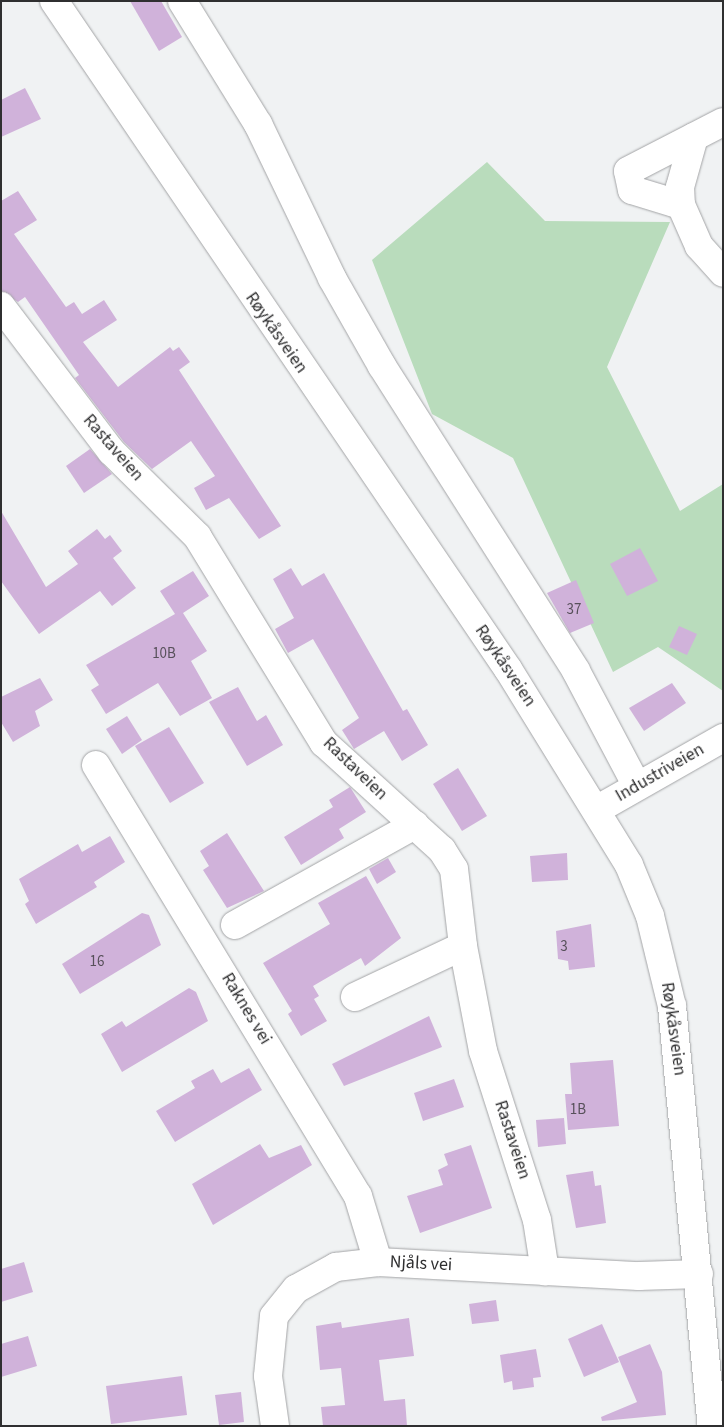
<!DOCTYPE html>
<html>
<head>
<meta charset="utf-8">
<style>
	body { margin:0 }
	#map { position:relative; width:724px; height:1427px; overflow:hidden; background:#f0f2f3; font-family:"Source Sans 3",sans-serif }
	div>[style] { position:absolute }
	.green>* { inset:0; background:#b9dcbc }
	.building>* { inset:0; background:#d0b2da }
	.roads { filter:drop-shadow(0 0 1px #a3a4a6) drop-shadow(0 0 1px #a3a4a6) }
	.minor>* { height:28px; margin:-14px; padding:0 14px; transform-origin:14px; border-radius:14px; background:#fff }
	.major>* { height:28px; margin:-14px; padding:0 14px; transform-origin:14px; border-radius:14px; background:#fff }
	span { translate:-50% -50%; white-space:nowrap; text-align:center; line-height:1.15; -webkit-text-stroke:4.5px #fff; paint-order:stroke }
	.number-label { font-size:15px; color:#57505a }
	.number-label span { -webkit-text-stroke-width:0 }
	.street-label { font-size:18px; color:#2f2f30 }
	.frame { position:absolute; inset:0; border:2px solid #2f2f30; pointer-events:none }
</style>
</head>
<body>
<div id="map">
	<div class="green">
		<div style="clip-path:polygon(487px 162px,545px 221px,670px 222px,607px 367px,680px 511px,723px 484px,723px 691px,658px 647px,613px 672px,513px 458px,432px 414px,372px 260px)"></div>
	</div>
	<div class="building">
		<div style="clip-path:polygon(130px 1px,161px 1px,182px 37px,159px 51px)"></div>
		<div style="clip-path:polygon(25px 88px,41px 119px,1px 137px,1px 100px)"></div>
		<div style="clip-path:polygon(18px 191px,37px 220px,14px 234px,66px 307px,74px 302px,82px 314px,104px 300px,117px 320px,83px 342px,118px 387px,170px 347px,173px 351px,179px 347px,190px 362px,179px 370px,281px 526px,259px 539px,229px 498px,206px 510px,194px 488px,215px 476px,191px 441px,152px 469px,124px 442px,75px 378px,79px 375px,25px 297px,18px 302px,1px 291px,1px 201px)"></div>
		<div style="clip-path:polygon(90px 449px,112px 474px,84px 493px,66px 466px)"></div>
		<div style="clip-path:polygon(1px 511px,46px 587px,78px 564px,68px 551px,97px 529px,105px 539px,110px 535px,122px 551px,113px 558px,136px 588px,112px 606px,100px 591px,39px 634px,1px 581px)"></div>
		<div style="clip-path:polygon(640px 548px,658px 581px,627px 596px,610px 564px)"></div>
		<div style="clip-path:polygon(291px 568px,302px 586px,324px 573px,403px 711px,407px 709px,428px 745px,402px 761px,384px 731px,354px 749px,342px 730px,359px 718px,313px 639px,288px 653px,275px 629px,294px 618px,273px 579px)"></div>
		<div style="clip-path:polygon(193px 571px,209px 596px,183px 613px,207px 651px,191px 661px,212px 698px,180px 716px,158px 683px,106px 714px,91px 690px,99px 685px,86px 665px,175px 614px,160px 591px)"></div>
		<div style="clip-path:polygon(576px 580px,594px 623px,570px 633px,547px 593px)"></div>
		<div style="clip-path:polygon(679px 626px,697px 634px,687px 655px,669px 647px)"></div>
		<div style="clip-path:polygon(40px 678px,53px 700px,35px 711px,40px 726px,13px 742px,1px 722px,1px 697px)"></div>
		<div style="clip-path:polygon(672px 683px,686px 703px,644px 731px,629px 708px)"></div>
		<div style="clip-path:polygon(238px 687px,257px 721px,266px 715px,283px 745px,247px 766px,209px 702px)"></div>
		<div style="clip-path:polygon(127px 716px,142px 740px,122px 754px,106px 729px)"></div>
		<div style="clip-path:polygon(169px 727px,204px 783px,170px 803px,135px 746px)"></div>
		<div style="clip-path:polygon(458px 768px,487px 816px,462px 831px,433px 784px)"></div>
		<div style="clip-path:polygon(350px 787px,366px 812px,339px 829px,344px 838px,301px 865px,284px 837px,333px 807px,329px 800px)"></div>
		<div style="clip-path:polygon(227px 833px,264px 891px,227px 908px,203px 870px,209px 866px,200px 851px)"></div>
		<div style="clip-path:polygon(110px 836px,125px 862px,94px 882px,97px 887px,36px 924px,25px 904px,29px 901px,19px 879px,78px 844px,82px 852px)"></div>
		<div style="clip-path:polygon(567px 853px,568px 880px,532px 882px,530px 856px)"></div>
		<div style="clip-path:polygon(388px 858px,396px 872px,377px 884px,369px 869px)"></div>
		<div style="clip-path:polygon(366px 876px,401px 938px,365px 966px,361px 958px,313px 986px,319px 996px,314px 999px,327px 1021px,301px 1036px,288px 1014px,292px 1011px,263px 963px,330px 924px,318px 903px)"></div>
		<div style="clip-path:polygon(142px 913px,149px 915px,161px 945px,80px 994px,62px 964px)"></div>
		<div style="clip-path:polygon(591px 924px,595px 967px,569px 970px,568px 961px,558px 959px,556px 931px)"></div>
		<div style="clip-path:polygon(189px 988px,196px 992px,208px 1021px,122px 1072px,101px 1034px,122px 1021px,126px 1027px)"></div>
		<div style="clip-path:polygon(429px 1016px,442px 1047px,344px 1086px,332px 1064px)"></div>
		<div style="clip-path:polygon(613px 1060px,619px 1126px,568px 1130px,565px 1094px,572px 1094px,570px 1063px)"></div>
		<div style="clip-path:polygon(249px 1068px,262px 1090px,175px 1142px,156px 1111px,195px 1088px,191px 1081px,213px 1069px,221px 1083px)"></div>
		<div style="clip-path:polygon(454px 1079px,464px 1107px,423px 1121px,414px 1093px)"></div>
		<div style="clip-path:polygon(564px 1118px,566px 1144px,538px 1147px,536px 1120px)"></div>
		<div style="clip-path:polygon(260px 1144px,269px 1158px,301px 1145px,312px 1165px,213px 1225px,192px 1184px)"></div>
		<div style="clip-path:polygon(471px 1145px,492px 1208px,420px 1233px,407px 1196px,443px 1185px,438px 1170px,448px 1165px,444px 1154px)"></div>
		<div style="clip-path:polygon(593px 1171px,595px 1186px,601px 1185px,606px 1223px,576px 1228px,566px 1175px)"></div>
		<div style="clip-path:polygon(24px 1262px,33px 1292px,1px 1302px,1px 1269px)"></div>
		<div style="clip-path:polygon(496px 1300px,499px 1321px,472px 1324px,469px 1304px)"></div>
		<div style="clip-path:polygon(409px 1318px,414px 1356px,379px 1360px,384px 1401px,405px 1399px,407px 1426px,323px 1426px,321px 1407px,345px 1405px,341px 1368px,320px 1370px,316px 1326px,341px 1322px,342px 1328px)"></div>
		<div style="clip-path:polygon(602px 1324px,619px 1362px,584px 1377px,568px 1339px)"></div>
		<div style="clip-path:polygon(28px 1336px,37px 1366px,1px 1377px,1px 1344px)"></div>
		<div style="clip-path:polygon(650px 1344px,662px 1372px,666px 1415px,602px 1421px,601px 1417px,637px 1402px,618px 1357px)"></div>
		<div style="clip-path:polygon(536px 1349px,541px 1377px,533px 1378px,534px 1387px,513px 1390px,512px 1381px,504px 1383px,500px 1355px)"></div>
		<div style="clip-path:polygon(182px 1376px,187px 1415px,111px 1424px,106px 1386px)"></div>
		<div style="clip-path:polygon(241px 1392px,244px 1422px,219px 1425px,215px 1395px)"></div>
	</div>
	<div class="roads">
		<div class="minor">
			<div style="left:182px;top:1px;width:145px;rotate:58.3deg"></div>
			<div style="left:258px;top:124px;width:171px;rotate:64.3deg"></div>
			<div style="left:332px;top:278px;width:101px;rotate:60.4deg"></div>
			<div style="left:382px;top:366px;width:361px;rotate:57.5deg"></div>
			<div style="left:576px;top:671px;width:130px;rotate:62.1deg"></div>
			<div style="left:694px;top:137px;width:52px;rotate:105.6deg"></div>
			<div style="left:680px;top:187px;width:18px;rotate:87deg"></div>
			<div style="left:681px;top:205px;width:45px;rotate:66.3deg"></div>
			<div style="left:699px;top:246px;width:36px;rotate:48deg"></div>
			<div style="left:681px;top:205px;width:51px;rotate:-163deg"></div>
			<div style="left:632px;top:190px;width:19px;rotate:-102deg"></div>
			<div style="left:628px;top:171px;width:107px;rotate:-27.3deg"></div>
			<div style="left:1px;top:306px;width:183px;rotate:52.8deg"></div>
			<div style="left:112px;top:452px;width:120px;rotate:44.7deg"></div>
			<div style="left:197px;top:536px;width:243px;rotate:58.5deg"></div>
			<div style="left:324px;top:743px;width:159px;rotate:42.2deg"></div>
			<div style="left:442px;top:850px;width:22px;rotate:58deg"></div>
			<div style="left:454px;top:869px;width:78px;rotate:83.3deg"></div>
			<div style="left:463px;top:946px;width:107px;rotate:79.2deg"></div>
			<div style="left:483px;top:1051px;width:177px;rotate:72.3deg"></div>
			<div style="left:537px;top:1220px;width:52px;rotate:81.1deg"></div>
			<div style="left:96px;top:765px;width:504px;rotate:58.71deg"></div>
			<div style="left:358px;top:1196px;width:69px;rotate:73.1deg"></div>
			<div style="left:598px;top:809px;width:144px;rotate:-29.6deg"></div>
			<div style="left:235px;top:925px;width:206px;rotate:-29.1deg"></div>
			<div style="left:355px;top:997px;width:119px;rotate:-25.3deg"></div>
			<div style="left:275px;top:1426px;width:50px;rotate:-98deg"></div>
			<div style="left:268px;top:1376px;width:60px;rotate:-84.3deg"></div>
			<div style="left:274px;top:1316px;width:35px;rotate:-51deg"></div>
			<div style="left:296px;top:1289px;width:46px;rotate:-28.8deg"></div>
			<div style="left:336px;top:1267px;width:42px;rotate:-6.8deg"></div>
			<div style="left:378px;top:1262px;width:261px;rotate:3.1deg"></div>
			<div style="left:639px;top:1276px;width:60px;rotate:-1.9deg"></div>
		</div>
		<div class="major">
			<div style="left:54px;top:1px;width:808px;rotate:55.8deg"></div>
			<div style="left:508px;top:669px;width:230px;rotate:58.3deg"></div>
			<div style="left:629px;top:865px;width:55px;rotate:67.6deg"></div>
			<div style="left:650px;top:916px;width:93px;rotate:76.3deg"></div>
			<div style="left:672px;top:1006px;width:422px;rotate:84.6deg"></div>
		</div>
	</div>
	<div class="number-label">
		<span style="left:574px;top:610px">37</span>
		<span style="left:164px;top:654px">10B</span>
		<span style="left:564px;top:947px">3</span>
		<span style="left:97px;top:962px">16</span>
		<span style="left:578px;top:1110px">1B</span>
	</div>
	<div class="street-label">
		<span style="left:276px;top:333px;rotate:55deg">Røykåsveien</span>
		<span style="left:113px;top:448px;rotate:49deg">Rastaveien</span>
		<span style="left:505px;top:666px;rotate:56deg">Røykåsveien</span>
		<span style="left:355px;top:769px;rotate:44deg">Rastaveien</span>
		<span style="left:660px;top:773px;rotate:-30deg">Industriveien</span>
		<span style="left:246px;top:1009px;rotate:59deg">Raknes vei</span>
		<span style="left:673px;top:1029px;rotate:82deg">Røykåsveien</span>
		<span style="left:512px;top:1140px;rotate:72deg">Rastaveien</span>
		<span style="left:421px;top:1264px;rotate:3deg">Njåls vei</span>
	</div>
	<div class="frame"></div>
</div>
</body>
</html>
